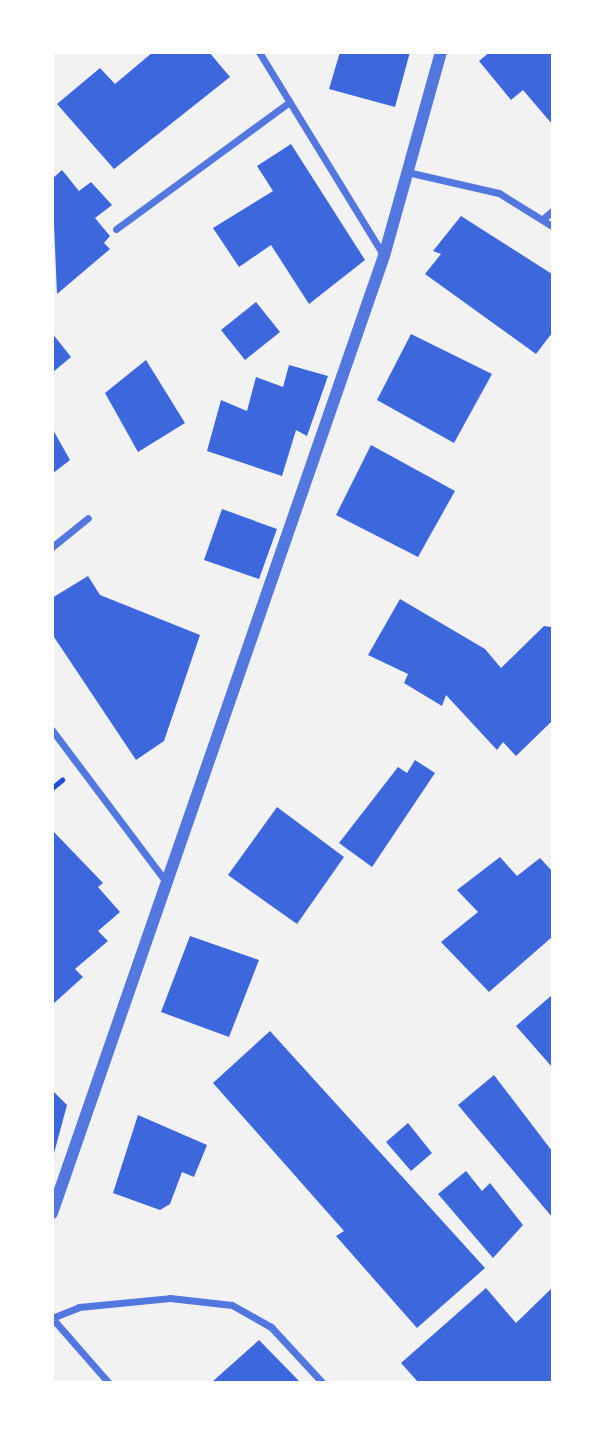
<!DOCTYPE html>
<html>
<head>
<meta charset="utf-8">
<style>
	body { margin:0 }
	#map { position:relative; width:605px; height:1435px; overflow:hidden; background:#f2f2f2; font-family:"Noto Sans",sans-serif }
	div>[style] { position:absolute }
	.building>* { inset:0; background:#3d67dc }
	.path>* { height:4.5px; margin:-2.25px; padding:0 2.25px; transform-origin:2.25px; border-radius:2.25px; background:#1d4ed8 }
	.minor>* { height:7px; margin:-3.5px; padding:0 3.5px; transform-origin:3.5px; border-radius:3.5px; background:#5277de }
	.tertiary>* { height:12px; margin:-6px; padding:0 6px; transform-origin:6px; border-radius:6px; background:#5277de }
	span { translate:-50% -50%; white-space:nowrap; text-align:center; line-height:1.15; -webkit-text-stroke:7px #fff; paint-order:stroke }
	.frame { position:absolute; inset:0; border:54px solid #fff; pointer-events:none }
</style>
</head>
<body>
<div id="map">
	<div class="building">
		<div style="clip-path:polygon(153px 52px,209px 52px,230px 77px,114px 169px,57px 104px,100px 68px,115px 84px)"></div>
		<div style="clip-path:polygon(340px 52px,410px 52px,395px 107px,329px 89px)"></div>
		<div style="clip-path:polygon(490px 52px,552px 52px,552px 124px,523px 90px,511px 100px,479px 61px)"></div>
		<div style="clip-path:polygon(291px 144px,365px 260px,309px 304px,271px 245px,239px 267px,213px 228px,273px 191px,257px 166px)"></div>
		<div style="clip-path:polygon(62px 170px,79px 191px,91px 182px,112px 205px,95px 218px,110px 236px,104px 243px,110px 249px,57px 294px,52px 179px)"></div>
		<div style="clip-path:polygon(461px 216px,552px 274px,552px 333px,536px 354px,425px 274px,441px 254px,433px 251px)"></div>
		<div style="clip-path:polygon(256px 302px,280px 332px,245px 360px,221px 330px)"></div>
		<div style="clip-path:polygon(52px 333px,71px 357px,52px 373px)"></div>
		<div style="clip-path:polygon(411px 334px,492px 374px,454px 443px,377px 400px)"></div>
		<div style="clip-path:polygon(146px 360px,185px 423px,138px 452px,105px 393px)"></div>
		<div style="clip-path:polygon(289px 365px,328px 376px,307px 436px,296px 430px,282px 476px,207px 451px,221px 400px,247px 411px,256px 377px,283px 387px)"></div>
		<div style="clip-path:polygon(52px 428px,70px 460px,52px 474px)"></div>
		<div style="clip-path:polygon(371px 445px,455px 491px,418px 557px,336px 515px)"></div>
		<div style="clip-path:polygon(222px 509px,277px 529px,259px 579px,204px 560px)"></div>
		<div style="clip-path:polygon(88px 576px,100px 595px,200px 635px,164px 741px,136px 760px,52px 634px,52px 598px)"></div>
		<div style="clip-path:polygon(400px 599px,485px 649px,501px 668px,544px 626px,552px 627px,552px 721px,516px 756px,503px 742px,497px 750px,446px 695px,442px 706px,404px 683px,408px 674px,368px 655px)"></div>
		<div style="clip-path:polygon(415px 760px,435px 773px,372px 867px,339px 843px,398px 767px,407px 773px)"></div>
		<div style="clip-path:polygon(277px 807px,344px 857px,297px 924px,228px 875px)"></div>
		<div style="clip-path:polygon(52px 830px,103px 883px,98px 887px,120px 912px,98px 931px,108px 941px,75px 969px,83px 977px,52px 1005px)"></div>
		<div style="clip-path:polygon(500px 857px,517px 876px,540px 858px,552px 871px,552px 937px,489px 992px,441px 942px,478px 912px,457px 890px)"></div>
		<div style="clip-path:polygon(190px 936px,259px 960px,229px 1037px,161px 1012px)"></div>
		<div style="clip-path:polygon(552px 995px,552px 1067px,516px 1026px)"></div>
		<div style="clip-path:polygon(270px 1031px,485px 1268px,417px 1328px,336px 1236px,344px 1231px,213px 1083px)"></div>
		<div style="clip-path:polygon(494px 1075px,552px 1151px,552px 1217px,458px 1105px)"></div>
		<div style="clip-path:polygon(52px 1090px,67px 1105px,53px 1157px,52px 1157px)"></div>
		<div style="clip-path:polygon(138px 1115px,207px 1145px,194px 1177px,182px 1172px,170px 1204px,160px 1210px,113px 1193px)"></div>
		<div style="clip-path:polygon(408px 1123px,432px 1153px,411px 1171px,386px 1142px)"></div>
		<div style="clip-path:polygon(466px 1171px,482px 1191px,490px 1183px,523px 1225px,493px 1258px,438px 1194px)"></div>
		<div style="clip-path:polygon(486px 1288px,516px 1323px,552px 1288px,552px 1382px,418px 1382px,401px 1363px)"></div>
		<div style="clip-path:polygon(259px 1340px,300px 1382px,212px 1382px)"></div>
	</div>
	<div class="path">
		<div style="left:52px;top:788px;width:13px;rotate:-39deg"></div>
	</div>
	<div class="minor">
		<div style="left:259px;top:52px;width:239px;rotate:58.5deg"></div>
		<div style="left:407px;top:172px;width:94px;rotate:12.9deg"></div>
		<div style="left:499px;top:193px;width:62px;rotate:31.9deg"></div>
		<div style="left:544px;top:218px;width:11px;rotate:-41deg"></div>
		<div style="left:116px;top:229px;width:212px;rotate:-36.2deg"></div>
		<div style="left:52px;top:547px;width:46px;rotate:-38.9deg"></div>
		<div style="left:52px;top:730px;width:190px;rotate:53.1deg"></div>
		<div style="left:52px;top:1318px;width:29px;rotate:-22deg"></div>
		<div style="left:79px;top:1307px;width:91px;rotate:-5.6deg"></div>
		<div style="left:170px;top:1298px;width:62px;rotate:6.4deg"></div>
		<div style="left:232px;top:1305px;width:45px;rotate:29.4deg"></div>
		<div style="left:271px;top:1327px;width:75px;rotate:47.2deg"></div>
		<div style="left:52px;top:1318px;width:85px;rotate:48.8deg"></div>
	</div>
	<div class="tertiary">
		<div style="left:52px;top:1213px;width:1013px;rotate:-70.87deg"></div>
		<div style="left:384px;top:256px;width:212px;rotate:-74.4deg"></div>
	</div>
	<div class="frame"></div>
</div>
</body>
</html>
